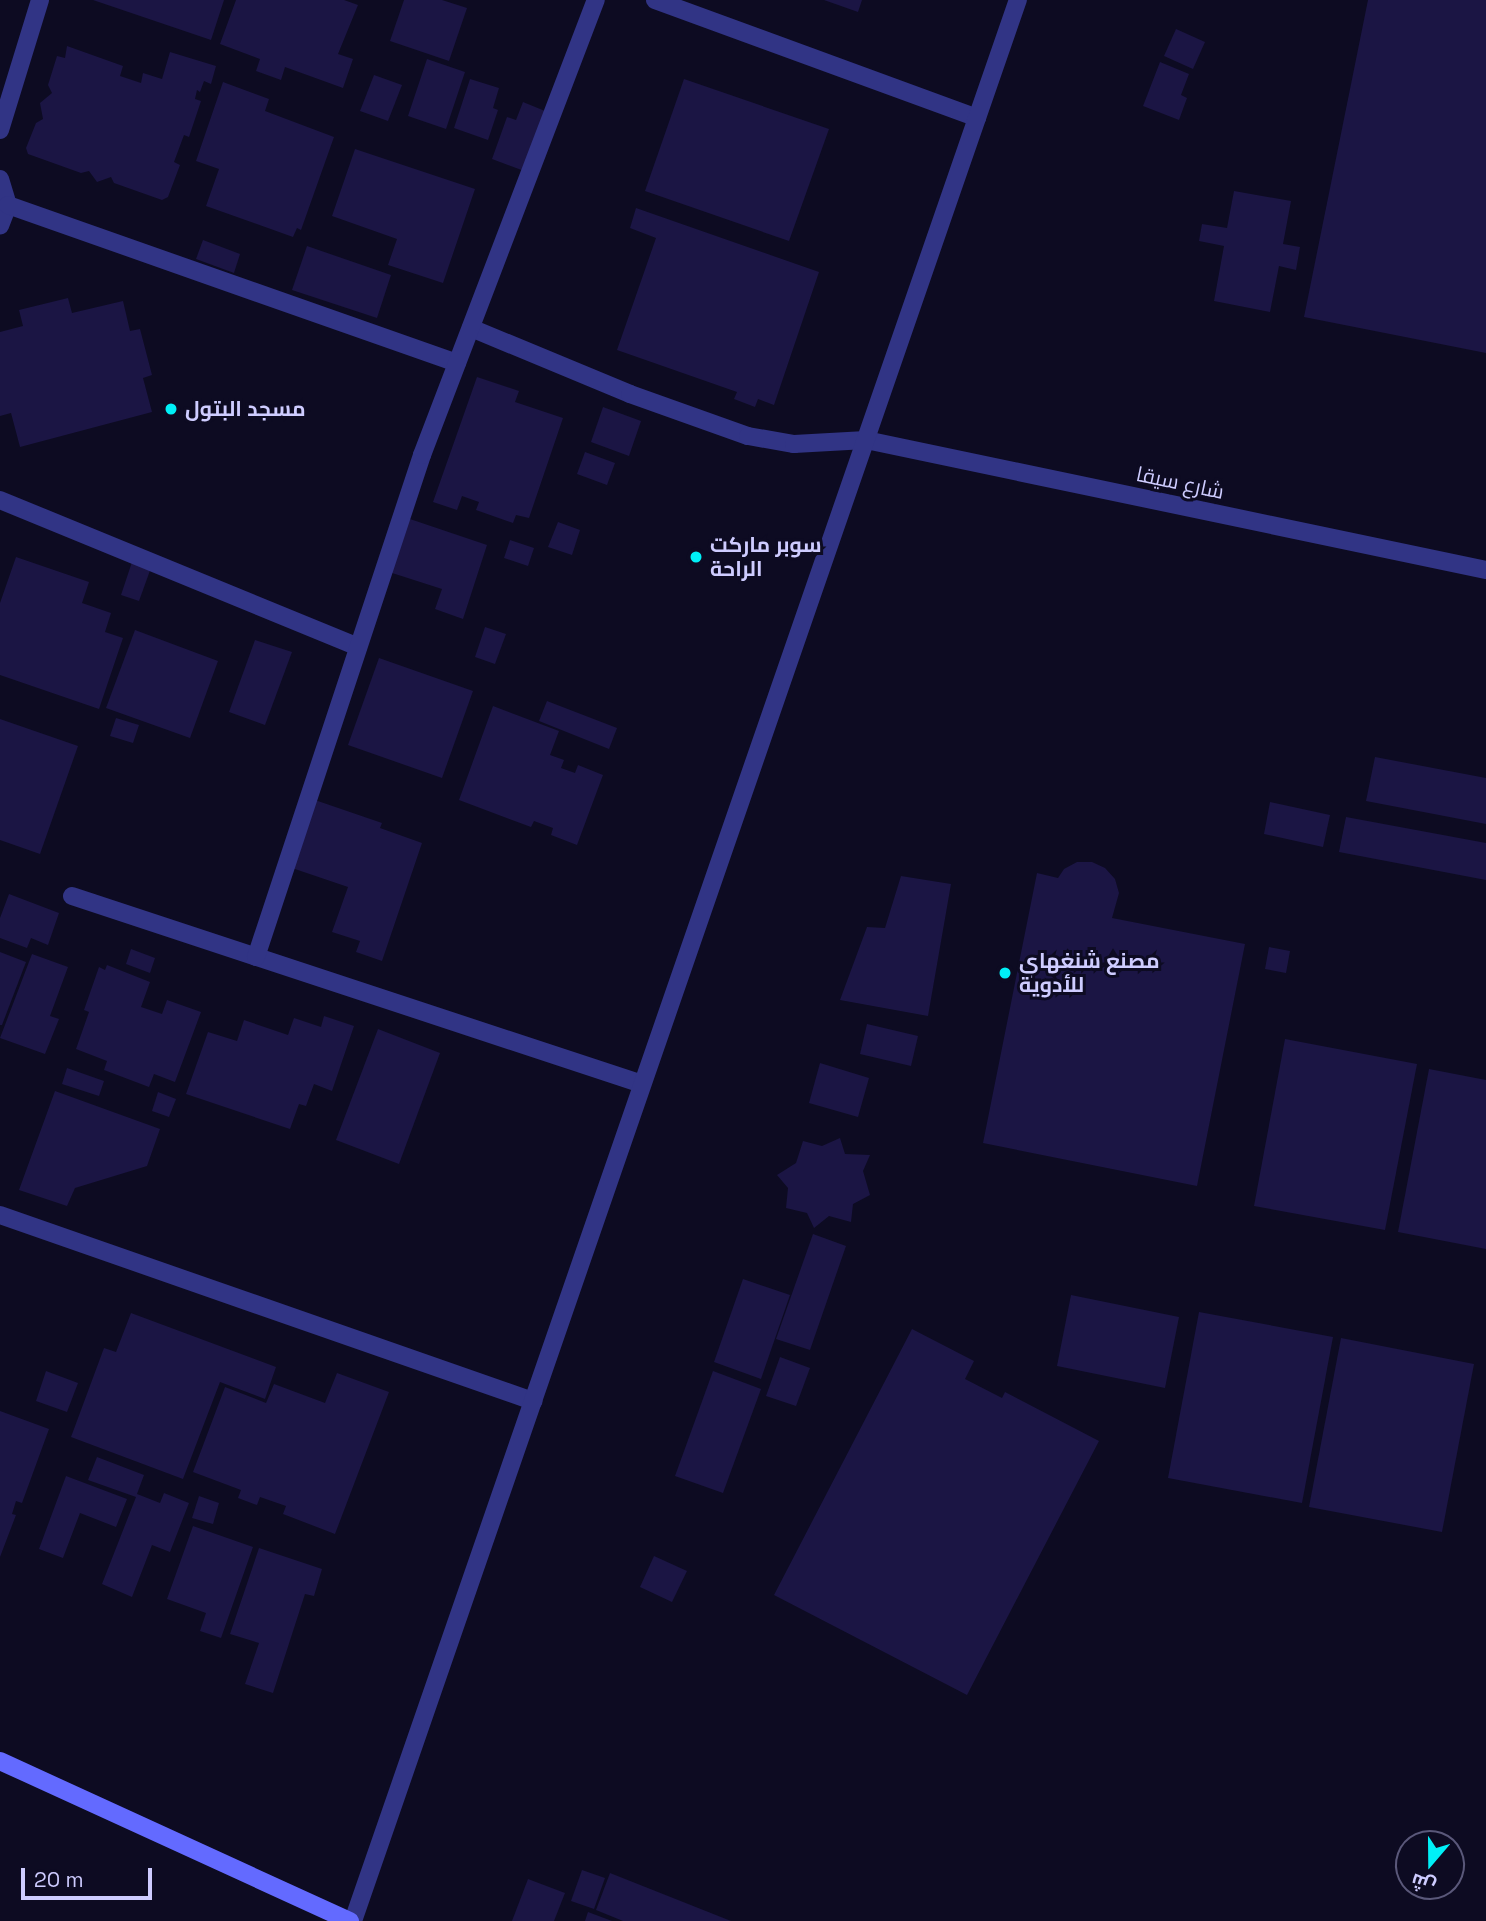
<!DOCTYPE html>
<html>
<head>
<meta charset="utf-8">
<style>
	body { margin:0 }
	#map { position:relative; width:1486px; height:1921px; overflow:hidden; background:#0d0b22; font-family:"Space Grotesk",Cairo,sans-serif }
	div>[style] { position:absolute }
	.building>* { inset:0; background:#1b1544 }
	.street>* { height:18px; margin:-9px; padding:0 9px; transform-origin:9px; border-radius:9px; background:#313485 }
	.secondary>* { height:18px; margin:-9px; padding:0 9px; transform-origin:9px; border-radius:9px; background:#636aff }
	.dots>* { width:19px; height:19px; translate:-50% -50%; box-sizing:border-box; border:4px solid #0d0b22; border-radius:50% }
	span { translate:-50% -50%; white-space:nowrap; text-align:center; line-height:1.15; -webkit-text-stroke:6px #0d0b22; paint-order:stroke }
	.poi-label { font-size:21px; color:#ceccff; font-weight:700 }
	.left { translate:0 -50%; text-align:left }
	.street-label { font-size:21px; color:#ceccff }
	.north { position:absolute; left:1395px; top:1830px; width:70px; height:70px; box-sizing:border-box; background:#0d0b22; border:2px solid #5a587a; border-radius:50%; rotate:200deg; font-size:19px; font-weight:700; line-height:28px; text-align:center; color:#ceccff }
	.north::after { content:''; display:block; margin:auto; width:24px; height:32px; background:#00f0f7; clip-path:polygon(50% 0,100% 100%,50% 72%,0 100%) }
	.scale { position:absolute; left:21px; top:1868px; width:131px; height:32px; box-sizing:border-box; border:4px solid #ceccff; border-top:0; padding-left:9px; font-size:21px; line-height:24px; white-space:nowrap; color:#ceccff; -webkit-text-stroke:5px #0d0b22; paint-order:stroke }
</style>
</head>
<body>
<div id="map">
	<div class="building">
		<div style="clip-path:polygon(93px 0,224px 0,211px 40px)"></div>
		<div style="clip-path:polygon(236px 0,344px 0,358px 5px,338px 54px,353px 59px,343px 88px,285px 67px,281px 80px,256px 71px,260px 59px,220px 44px)"></div>
		<div style="clip-path:polygon(404px 0,442px 0,467px 8px,449px 61px,390px 41px)"></div>
		<div style="clip-path:polygon(824px 0,862px 0,858px 12px)"></div>
		<div style="clip-path:polygon(1368px 0,1486px 0,1486px 353px,1304px 317px)"></div>
		<div style="clip-path:polygon(1176px 29px,1205px 42px,1193px 69px,1164px 56px)"></div>
		<div style="clip-path:polygon(67px 46px,123px 66px,120px 76px,141px 83px,143px 73px,162px 79px,170px 52px,216px 66px,211px 84px,204px 81px,200px 92px,197px 90px,195px 99px,201px 101px,189px 137px,184px 135px,174px 162px,180px 165px,168px 197px,162px 200px,114px 183px,111px 177px,97px 182px,89px 171px,81px 173px,28px 154px,26px 148px,36px 123px,43px 119px,40px 103px,52px 93px,48px 85px,57px 56px,65px 58px)"></div>
		<div style="clip-path:polygon(427px 59px,465px 72px,446px 129px,408px 116px)"></div>
		<div style="clip-path:polygon(1160px 62px,1189px 74px,1181px 95px,1187px 98px,1179px 120px,1143px 106px)"></div>
		<div style="clip-path:polygon(374px 75px,402px 85px,388px 121px,360px 111px)"></div>
		<div style="clip-path:polygon(470px 79px,499px 88px,493px 108px,498px 110px,488px 140px,454px 128px)"></div>
		<div style="clip-path:polygon(684px 79px,829px 129px,789px 241px,645px 191px)"></div>
		<div style="clip-path:polygon(223px 82px,269px 99px,265px 111px,334px 137px,301px 230px,297px 228px,293px 237px,206px 206px,219px 169px,196px 161px)"></div>
		<div style="clip-path:polygon(523px 102px,545px 111px,527px 172px,492px 159px,507px 117px,516px 120px)"></div>
		<div style="clip-path:polygon(355px 149px,475px 189px,443px 283px,388px 265px,397px 239px,332px 216px)"></div>
		<div style="clip-path:polygon(1234px 191px,1291px 201px,1283px 244px,1300px 247px,1296px 270px,1279px 266px,1270px 312px,1214px 301px,1224px 246px,1199px 241px,1202px 224px,1227px 228px)"></div>
		<div style="clip-path:polygon(636px 208px,819px 272px,774px 405px,758px 399px,755px 407px,734px 399px,737px 392px,617px 350px,656px 238px,630px 228px)"></div>
		<div style="clip-path:polygon(203px 240px,240px 254px,234px 273px,196px 259px)"></div>
		<div style="clip-path:polygon(307px 246px,391px 275px,377px 318px,292px 290px)"></div>
		<div style="clip-path:polygon(68px 298px,72px 313px,123px 301px,130px 331px,140px 329px,152px 375px,143px 378px,152px 412px,20px 447px,11px 413px,0 416px,0 332px,23px 326px,19px 310px)"></div>
		<div style="clip-path:polygon(477px 377px,519px 391px,515px 402px,563px 418px,529px 518px,516px 515px,513px 523px,476px 510px,479px 502px,462px 496px,457px 510px,433px 502px)"></div>
		<div style="clip-path:polygon(603px 407px,641px 421px,629px 456px,591px 442px)"></div>
		<div style="clip-path:polygon(585px 452px,615px 463px,607px 485px,577px 474px)"></div>
		<div style="clip-path:polygon(407px 518px,487px 545px,463px 619px,435px 609px,442px 589px,389px 572px)"></div>
		<div style="clip-path:polygon(558px 522px,580px 530px,572px 555px,548px 547px)"></div>
		<div style="clip-path:polygon(510px 540px,534px 548px,528px 566px,504px 558px)"></div>
		<div style="clip-path:polygon(16px 557px,89px 582px,82px 603px,111px 613px,105px 632px,123px 638px,99px 709px,0 675px,0 603px)"></div>
		<div style="clip-path:polygon(133px 559px,152px 565px,139px 601px,121px 595px)"></div>
		<div style="clip-path:polygon(485px 627px,506px 634px,495px 664px,475px 657px)"></div>
		<div style="clip-path:polygon(135px 630px,218px 661px,190px 738px,106px 708px)"></div>
		<div style="clip-path:polygon(255px 640px,292px 652px,265px 725px,229px 712px)"></div>
		<div style="clip-path:polygon(379px 658px,473px 691px,442px 778px,348px 745px)"></div>
		<div style="clip-path:polygon(547px 701px,617px 728px,609px 749px,539px 721px)"></div>
		<div style="clip-path:polygon(493px 706px,559px 731px,550px 755px,564px 760px,561px 768px,575px 773px,578px 765px,603px 775px,577px 845px,551px 835px,553px 828px,534px 821px,531px 827px,459px 800px)"></div>
		<div style="clip-path:polygon(116px 718px,139px 725px,133px 743px,110px 736px)"></div>
		<div style="clip-path:polygon(0 719px,78px 746px,40px 854px,0 840px)"></div>
		<div style="clip-path:polygon(1375px 757px,1486px 778px,1486px 824px,1366px 801px)"></div>
		<div style="clip-path:polygon(312px 799px,382px 823px,380px 828px,422px 843px,382px 961px,356px 952px,360px 941px,332px 932px,348px 887px,289px 867px)"></div>
		<div style="clip-path:polygon(1270px 802px,1330px 815px,1323px 847px,1264px 834px)"></div>
		<div style="clip-path:polygon(1346px 817px,1486px 843px,1486px 880px,1339px 852px)"></div>
		<div style="clip-path:polygon(1077px 862px,1092px 862px,1105px 868px,1115px 879px,1119px 893px,1112px 918px,1245px 944px,1197px 1186px,983px 1143px,1037px 873px,1058px 878px,1064px 869px)"></div>
		<div style="clip-path:polygon(901px 876px,951px 884px,928px 1016px,840px 1000px,867px 927px,885px 928px)"></div>
		<div style="clip-path:polygon(9px 894px,59px 913px,48px 945px,31px 938px,27px 948px,0 938px,0 918px)"></div>
		<div style="clip-path:polygon(1269px 947px,1290px 951px,1286px 973px,1265px 969px)"></div>
		<div style="clip-path:polygon(131px 949px,155px 958px,150px 973px,126px 964px)"></div>
		<div style="clip-path:polygon(0 952px,26px 962px,2px 1025px,0 1025px)"></div>
		<div style="clip-path:polygon(32px 954px,68px 967px,50px 1016px,59px 1019px,45px 1054px,0 1038px)"></div>
		<div style="clip-path:polygon(107px 965px,150px 982px,141px 1007px,162px 1014px,167px 1000px,201px 1012px,175px 1082px,154px 1074px,149px 1087px,104px 1070px,107px 1061px,76px 1049px,89px 1012px,84px 1010px,99px 967px,105px 970px)"></div>
		<div style="clip-path:polygon(324px 1016px,354px 1026px,332px 1091px,314px 1084px,306px 1106px,299px 1104px,290px 1129px,186px 1094px,208px 1032px,237px 1041px,244px 1020px,288px 1035px,294px 1018px,321px 1027px)"></div>
		<div style="clip-path:polygon(867px 1024px,918px 1036px,911px 1066px,860px 1054px)"></div>
		<div style="clip-path:polygon(378px 1029px,440px 1053px,399px 1164px,336px 1140px)"></div>
		<div style="clip-path:polygon(1285px 1039px,1417px 1064px,1385px 1230px,1254px 1206px)"></div>
		<div style="clip-path:polygon(820px 1063px,869px 1078px,858px 1117px,809px 1103px)"></div>
		<div style="clip-path:polygon(67px 1068px,104px 1081px,99px 1096px,62px 1084px)"></div>
		<div style="clip-path:polygon(1429px 1069px,1486px 1080px,1486px 1249px,1398px 1232px)"></div>
		<div style="clip-path:polygon(55px 1091px,160px 1129px,147px 1166px,75px 1188px,67px 1206px,19px 1190px)"></div>
		<div style="clip-path:polygon(158px 1092px,176px 1099px,169px 1117px,152px 1111px)"></div>
		<div style="clip-path:polygon(840px 1138px,845px 1154px,870px 1155px,863px 1171px,870px 1195px,853px 1204px,851px 1222px,829px 1216px,814px 1228px,807px 1213px,786px 1208px,788px 1188px,777px 1175px,796px 1163px,803px 1141px,822px 1146px)"></div>
		<div style="clip-path:polygon(813px 1234px,846px 1246px,810px 1350px,776px 1339px)"></div>
		<div style="clip-path:polygon(743px 1279px,790px 1295px,761px 1379px,714px 1362px)"></div>
		<div style="clip-path:polygon(1071px 1295px,1179px 1317px,1165px 1388px,1057px 1366px)"></div>
		<div style="clip-path:polygon(1199px 1312px,1333px 1337px,1302px 1503px,1168px 1478px)"></div>
		<div style="clip-path:polygon(131px 1313px,276px 1367px,265px 1399px,220px 1382px,183px 1479px,71px 1437px,104px 1348px,116px 1352px)"></div>
		<div style="clip-path:polygon(912px 1329px,974px 1361px,965px 1379px,1002px 1398px,1005px 1392px,1099px 1441px,967px 1695px,774px 1595px)"></div>
		<div style="clip-path:polygon(1341px 1338px,1474px 1364px,1442px 1532px,1309px 1507px)"></div>
		<div style="clip-path:polygon(780px 1357px,810px 1368px,796px 1406px,766px 1396px)"></div>
		<div style="clip-path:polygon(46px 1371px,78px 1383px,67px 1412px,36px 1401px)"></div>
		<div style="clip-path:polygon(713px 1371px,761px 1389px,723px 1493px,675px 1476px)"></div>
		<div style="clip-path:polygon(337px 1373px,389px 1392px,335px 1534px,283px 1514px,286px 1506px,260px 1497px,257px 1505px,238px 1498px,241px 1490px,193px 1472px,225px 1387px,266px 1403px,274px 1384px,325px 1403px)"></div>
		<div style="clip-path:polygon(0 1411px,49px 1429px,22px 1503px,16px 1501px,12px 1514px,16px 1515px,0 1557px)"></div>
		<div style="clip-path:polygon(97px 1457px,144px 1475px,137px 1494px,160px 1503px,164px 1493px,189px 1503px,170px 1552px,152px 1545px,132px 1597px,102px 1584px,136px 1497px,88px 1480px)"></div>
		<div style="clip-path:polygon(66px 1476px,127px 1499px,116px 1527px,80px 1513px,63px 1558px,39px 1549px)"></div>
		<div style="clip-path:polygon(199px 1496px,219px 1503px,213px 1524px,192px 1518px)"></div>
		<div style="clip-path:polygon(193px 1526px,253px 1547px,221px 1638px,200px 1631px,206px 1613px,167px 1599px)"></div>
		<div style="clip-path:polygon(259px 1548px,322px 1569px,314px 1596px,305px 1594px,273px 1693px,245px 1684px,259px 1643px,230px 1634px)"></div>
		<div style="clip-path:polygon(654px 1556px,687px 1571px,672px 1602px,640px 1587px)"></div>
		<div style="clip-path:polygon(582px 1870px,605px 1878px,594px 1909px,571px 1901px)"></div>
		<div style="clip-path:polygon(610px 1873px,731px 1921px,623px 1921px,596px 1910px)"></div>
		<div style="clip-path:polygon(528px 1879px,565px 1893px,554px 1921px,512px 1921px)"></div>
		<div style="clip-path:polygon(588px 1912px,612px 1921px,585px 1921px)"></div>
	</div>
	<div class="street">
		<div style="left:655px;top:0;width:343px;rotate:20.1deg"></div>
		<div style="left:0;top:130px;width:136px;rotate:-72.9deg"></div>
		<div style="left:0;top:179px;width:27px;rotate:73deg"></div>
		<div style="left:8px;top:205px;width:22px;rotate:111deg"></div>
		<div style="left:8px;top:205px;width:476px;rotate:19.4deg"></div>
		<div style="left:471px;top:328px;width:172px;rotate:22.5deg"></div>
		<div style="left:630px;top:394px;width:125px;rotate:19.6deg"></div>
		<div style="left:748px;top:436px;width:47px;rotate:9.9deg"></div>
		<div style="left:794px;top:444px;width:72px;rotate:-3.2deg"></div>
		<div style="left:866px;top:440px;width:633px;rotate:11.84deg"></div>
		<div style="left:0;top:500px;width:387px;rotate:22.3deg"></div>
		<div style="left:72px;top:896px;width:600px;rotate:18.25deg"></div>
		<div style="left:256px;top:957px;width:529px;rotate:-71.7deg"></div>
		<div style="left:422px;top:455px;width:487px;rotate:-69.1deg"></div>
		<div style="left:0;top:1215px;width:565px;rotate:19.24deg"></div>
		<div style="left:353px;top:1921px;width:2033px;rotate:-70.91deg"></div>
	</div>
	<div class="secondary">
		<div style="left:0;top:1761px;width:385px;rotate:24.6deg"></div>
	</div>
	<div class="dots">
		<div style="left:171px;top:409px;background:#00f0f7"></div>
		<div style="left:696px;top:557px;background:#00f0f7"></div>
		<div style="left:1005px;top:973px;background:#00f0f7"></div>
	</div>
	<div class="poi-label">
		<span class="left" style="left:185px;top:409px">مسجد البتول</span>
		<span class="left" style="left:710px;top:557px">سوبر ماركت<br>الراحة</span>
		<span class="left" style="left:1019px;top:973px">مصنع شنغهاي<br>للأدوية</span>
	</div>
	<div class="street-label">
		<span style="left:1180px;top:483px;rotate:12deg">شارع سيقا</span>
	</div>
	<div class="north">ش</div>
	<div class="scale">20 m</div>
</div>
</body>
</html>
